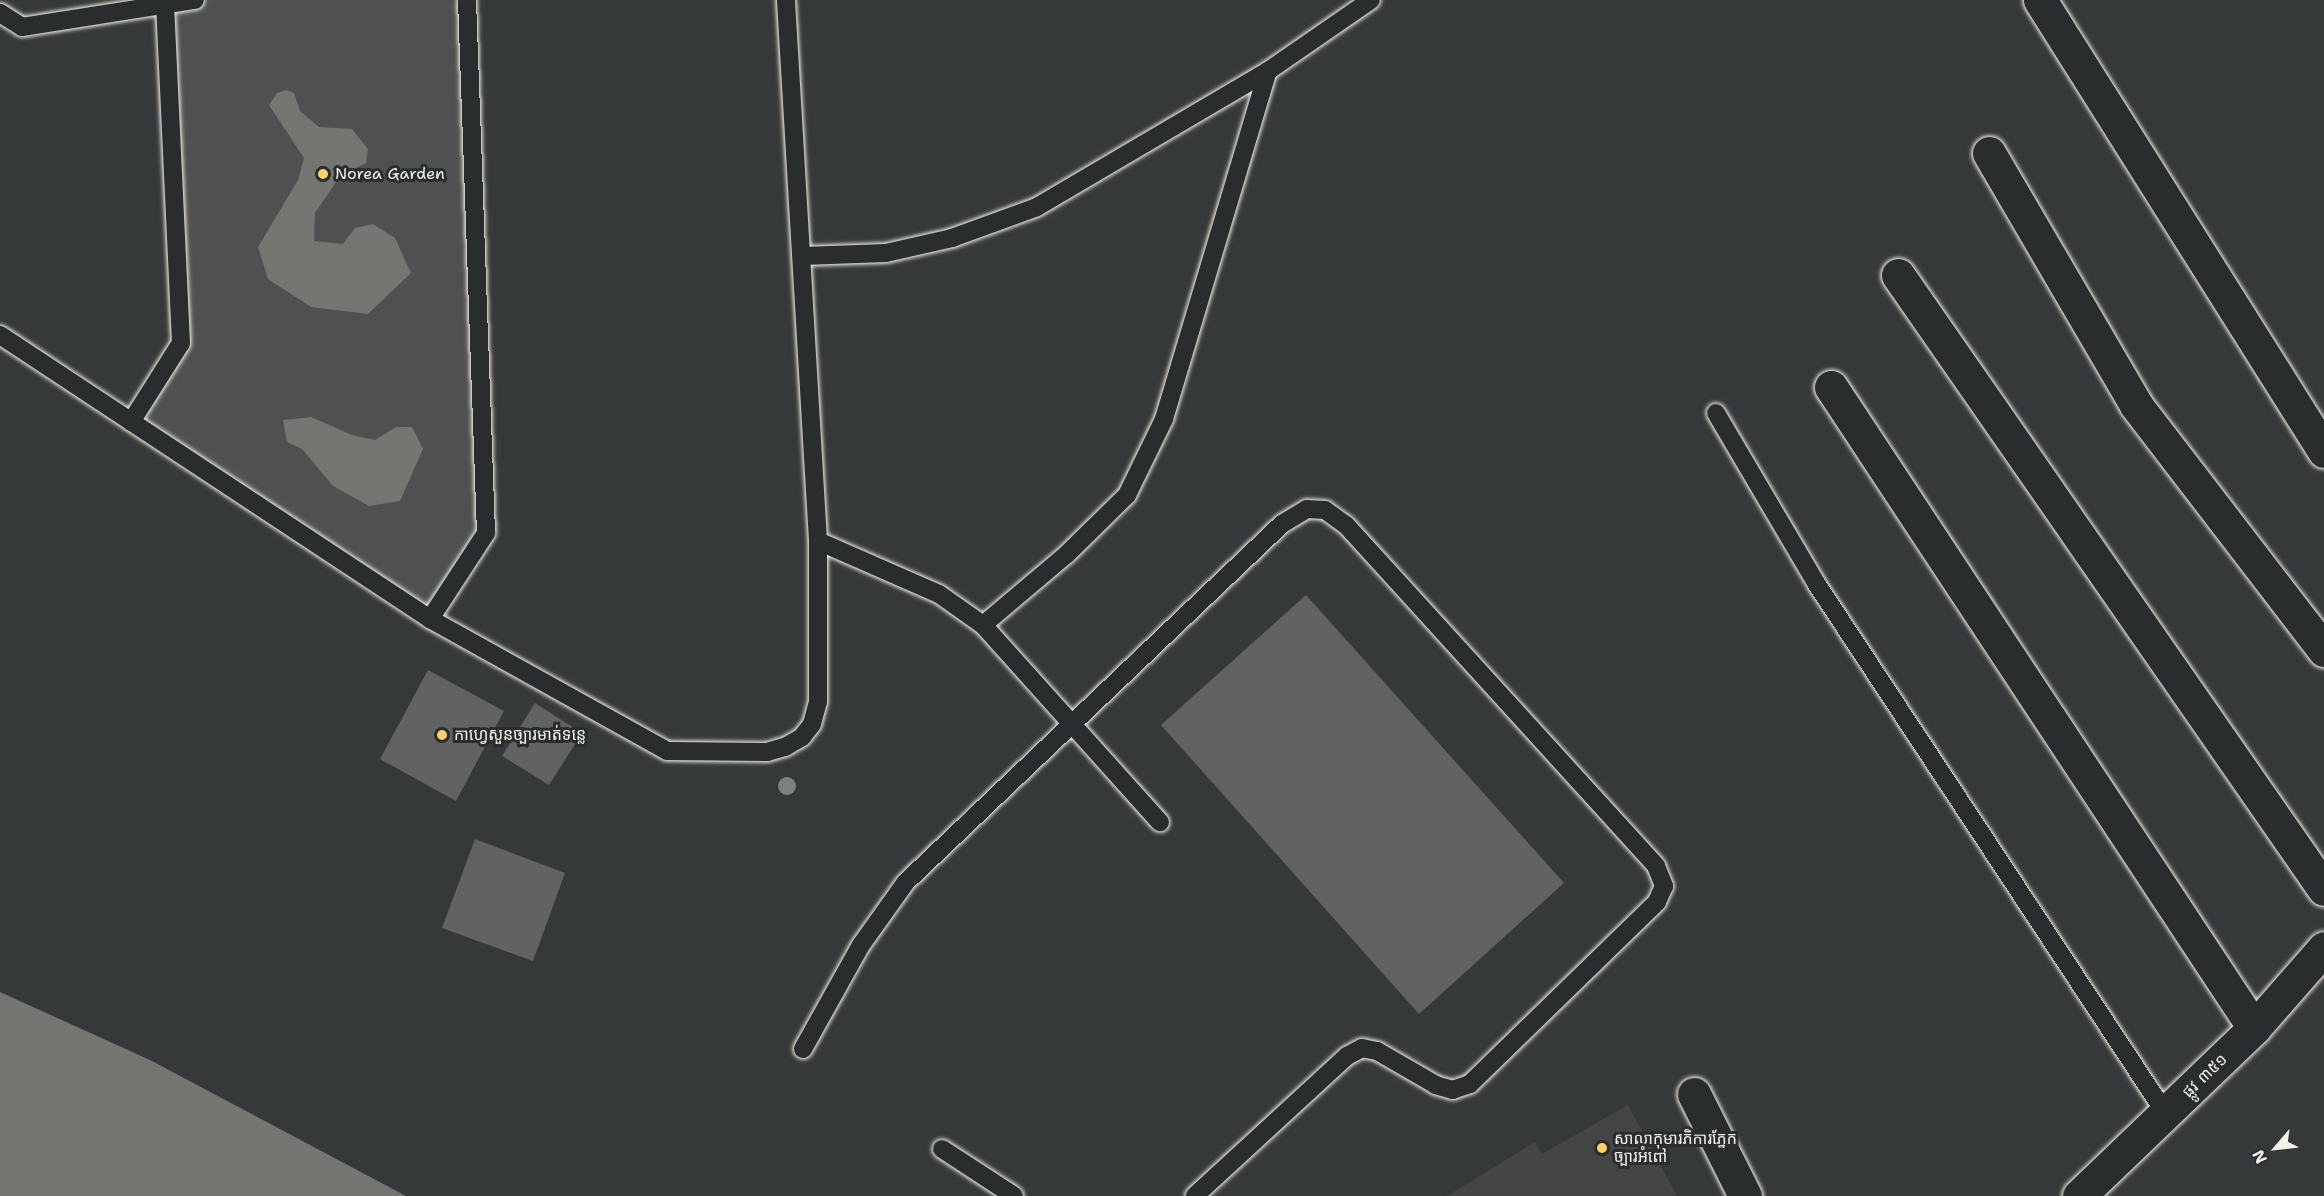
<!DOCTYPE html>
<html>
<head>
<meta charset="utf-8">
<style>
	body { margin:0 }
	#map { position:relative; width:2324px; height:1196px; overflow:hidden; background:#363939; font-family:"Shantell Sans","Noto Sans Khmer",sans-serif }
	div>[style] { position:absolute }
	.built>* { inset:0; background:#434645 }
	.green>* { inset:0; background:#4e514f }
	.water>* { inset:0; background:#757572 }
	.building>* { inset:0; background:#616362 }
	.roads { filter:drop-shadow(0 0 2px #f4f1e8) drop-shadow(0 0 2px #f4f1e8) }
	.service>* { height:18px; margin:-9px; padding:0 9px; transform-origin:9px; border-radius:9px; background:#2a2d2e }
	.minor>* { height:33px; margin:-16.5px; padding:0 16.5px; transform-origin:16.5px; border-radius:16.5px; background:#2a2d2e }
	.trees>* { width:18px; height:18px; margin:-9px; border-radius:50%; background:#7f7f7c }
	.dots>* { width:16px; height:16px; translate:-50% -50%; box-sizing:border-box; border:3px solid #2a2d2e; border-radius:50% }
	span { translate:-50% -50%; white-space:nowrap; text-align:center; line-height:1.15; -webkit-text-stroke:6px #2a2d2e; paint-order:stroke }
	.poi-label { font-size:16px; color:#f4f1e8 }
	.left { translate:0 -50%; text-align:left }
	.street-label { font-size:16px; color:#f4f1e8 }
	.north { position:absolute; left:2246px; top:1118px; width:60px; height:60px; -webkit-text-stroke:4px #2a2d2e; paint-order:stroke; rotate:242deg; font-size:16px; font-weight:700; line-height:24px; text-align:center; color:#f4f1e8 }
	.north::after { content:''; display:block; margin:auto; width:21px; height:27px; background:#f4f1e8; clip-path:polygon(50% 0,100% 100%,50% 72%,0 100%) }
</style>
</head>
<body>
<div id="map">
	<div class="built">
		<div style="clip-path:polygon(1628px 1105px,1677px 1196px,1447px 1196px,1535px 1142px,1542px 1154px)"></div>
	</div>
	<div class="green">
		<div style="clip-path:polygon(195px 0,467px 0,486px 533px,430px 619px,131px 422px,181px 343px,165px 5px)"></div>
	</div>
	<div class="water">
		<div style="clip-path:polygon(286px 90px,294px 93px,300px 111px,319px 127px,352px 129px,368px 149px,366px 163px,341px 175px,315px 213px,314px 241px,343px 244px,355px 228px,373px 224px,395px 238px,411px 273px,368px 314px,311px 307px,268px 279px,258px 247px,298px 180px,304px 158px,269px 105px,277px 93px)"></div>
		<div style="clip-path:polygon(311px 417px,352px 435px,375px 440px,396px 427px,412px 427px,423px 449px,400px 501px,369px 506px,333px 486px,302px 449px,287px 442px,283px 420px)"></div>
		<div style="clip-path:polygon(0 992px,150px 1060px,406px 1196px,0 1196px)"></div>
	</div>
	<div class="building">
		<div style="clip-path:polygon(1306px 595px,1564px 883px,1419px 1014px,1161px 725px)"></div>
		<div style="clip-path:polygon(428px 670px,504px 711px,456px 801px,380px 759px)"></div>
		<div style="clip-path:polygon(535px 703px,582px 733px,549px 785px,502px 756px)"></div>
		<div style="clip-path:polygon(475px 839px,565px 873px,533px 961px,442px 928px)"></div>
	</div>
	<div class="roads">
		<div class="service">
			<div style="left:0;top:13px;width:26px;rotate:32deg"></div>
			<div style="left:22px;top:27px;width:175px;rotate:-8.9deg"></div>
			<div style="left:803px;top:256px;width:83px;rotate:-2.1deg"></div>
			<div style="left:886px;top:253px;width:68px;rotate:-12.8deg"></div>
			<div style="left:952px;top:238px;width:90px;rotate:-20deg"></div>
			<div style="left:1037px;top:207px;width:268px;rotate:-30.5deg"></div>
			<div style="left:1268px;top:71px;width:125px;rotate:-34.6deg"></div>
			<div style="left:0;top:335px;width:515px;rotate:33.44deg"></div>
			<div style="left:430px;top:619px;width:271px;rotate:29.1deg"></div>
			<div style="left:667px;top:751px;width:100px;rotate:0.6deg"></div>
			<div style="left:767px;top:752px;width:19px;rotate:-16deg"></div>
			<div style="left:785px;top:747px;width:20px;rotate:-30deg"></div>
			<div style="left:802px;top:737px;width:16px;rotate:-52deg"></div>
			<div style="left:812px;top:724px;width:23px;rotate:-75deg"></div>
			<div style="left:818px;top:702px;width:161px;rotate:-90deg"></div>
			<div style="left:818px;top:541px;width:542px;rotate:-93.39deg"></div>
			<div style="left:1716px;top:413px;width:197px;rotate:59.5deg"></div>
			<div style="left:1816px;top:583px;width:636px;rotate:56.61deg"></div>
			<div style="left:131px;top:422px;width:93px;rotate:-57.7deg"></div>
			<div style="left:181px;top:343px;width:338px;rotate:-92.7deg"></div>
			<div style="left:818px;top:541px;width:132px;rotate:23.7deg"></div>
			<div style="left:939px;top:594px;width:54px;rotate:35.2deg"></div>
			<div style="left:983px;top:625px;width:265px;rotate:48.1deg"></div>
			<div style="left:430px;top:619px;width:103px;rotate:-56.9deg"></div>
			<div style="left:486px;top:533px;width:533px;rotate:-92.04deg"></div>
			<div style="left:983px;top:625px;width:110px;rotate:-40.2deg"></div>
			<div style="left:1067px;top:554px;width:84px;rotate:-44.5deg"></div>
			<div style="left:1127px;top:495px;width:85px;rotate:-64deg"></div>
			<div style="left:1164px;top:419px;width:363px;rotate:-73.4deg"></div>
			<div style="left:803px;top:1049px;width:119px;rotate:-60.9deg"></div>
			<div style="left:861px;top:945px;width:77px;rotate:-54.5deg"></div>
			<div style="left:906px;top:882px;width:519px;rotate:-43.6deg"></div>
			<div style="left:1282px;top:524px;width:29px;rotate:-31deg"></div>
			<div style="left:1307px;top:509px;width:18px;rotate:3deg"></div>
			<div style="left:1325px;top:510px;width:26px;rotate:36deg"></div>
			<div style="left:1346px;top:525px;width:461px;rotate:47.7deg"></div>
			<div style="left:1656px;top:866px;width:22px;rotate:68deg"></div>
			<div style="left:1664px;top:886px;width:17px;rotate:114deg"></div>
			<div style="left:1657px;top:902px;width:261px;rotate:135.8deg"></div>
			<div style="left:1470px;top:1084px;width:18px;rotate:161deg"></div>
			<div style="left:1453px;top:1090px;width:18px;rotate:-164deg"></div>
			<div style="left:1436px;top:1085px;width:68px;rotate:-150deg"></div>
			<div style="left:1377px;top:1051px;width:15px;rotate:-169deg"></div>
			<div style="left:1362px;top:1048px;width:17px;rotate:152deg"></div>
			<div style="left:1347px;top:1056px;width:207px;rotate:137.4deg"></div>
			<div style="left:942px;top:1149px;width:86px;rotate:33.1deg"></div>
		</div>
		<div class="minor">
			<div style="left:2040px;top:0;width:533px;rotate:57.8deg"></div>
			<div style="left:1989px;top:153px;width:292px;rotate:59.7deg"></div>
			<div style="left:2136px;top:405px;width:309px;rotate:52.5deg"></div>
			<div style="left:1898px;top:275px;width:747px;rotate:55.25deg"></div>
			<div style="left:1831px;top:387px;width:768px;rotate:56.58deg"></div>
			<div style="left:1694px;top:1094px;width:114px;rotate:63.4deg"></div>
			<div style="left:2079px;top:1196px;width:243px;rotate:-43.8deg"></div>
			<div style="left:2254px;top:1028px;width:106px;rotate:-48.8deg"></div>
		</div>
	</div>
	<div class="trees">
		<div style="left:787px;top:786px"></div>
	</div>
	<div class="dots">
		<div style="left:323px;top:174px;background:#ffd166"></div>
		<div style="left:442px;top:735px;background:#ffd166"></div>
		<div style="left:1602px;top:1148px;background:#ffd166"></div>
	</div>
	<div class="poi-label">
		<span class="left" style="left:335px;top:174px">Norea Garden</span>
		<span class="left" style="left:454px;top:735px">កាហ្វេសួនច្បារមាត់ទន្លេ</span>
		<span class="left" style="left:1614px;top:1148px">សាលាកុមារភិការភ្នែក<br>ច្បារអំពៅ</span>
	</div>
	<div class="street-label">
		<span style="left:2205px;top:1076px;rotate:-44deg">ផ្លូវ ៣៥១</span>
	</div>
	<div class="north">N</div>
</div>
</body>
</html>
